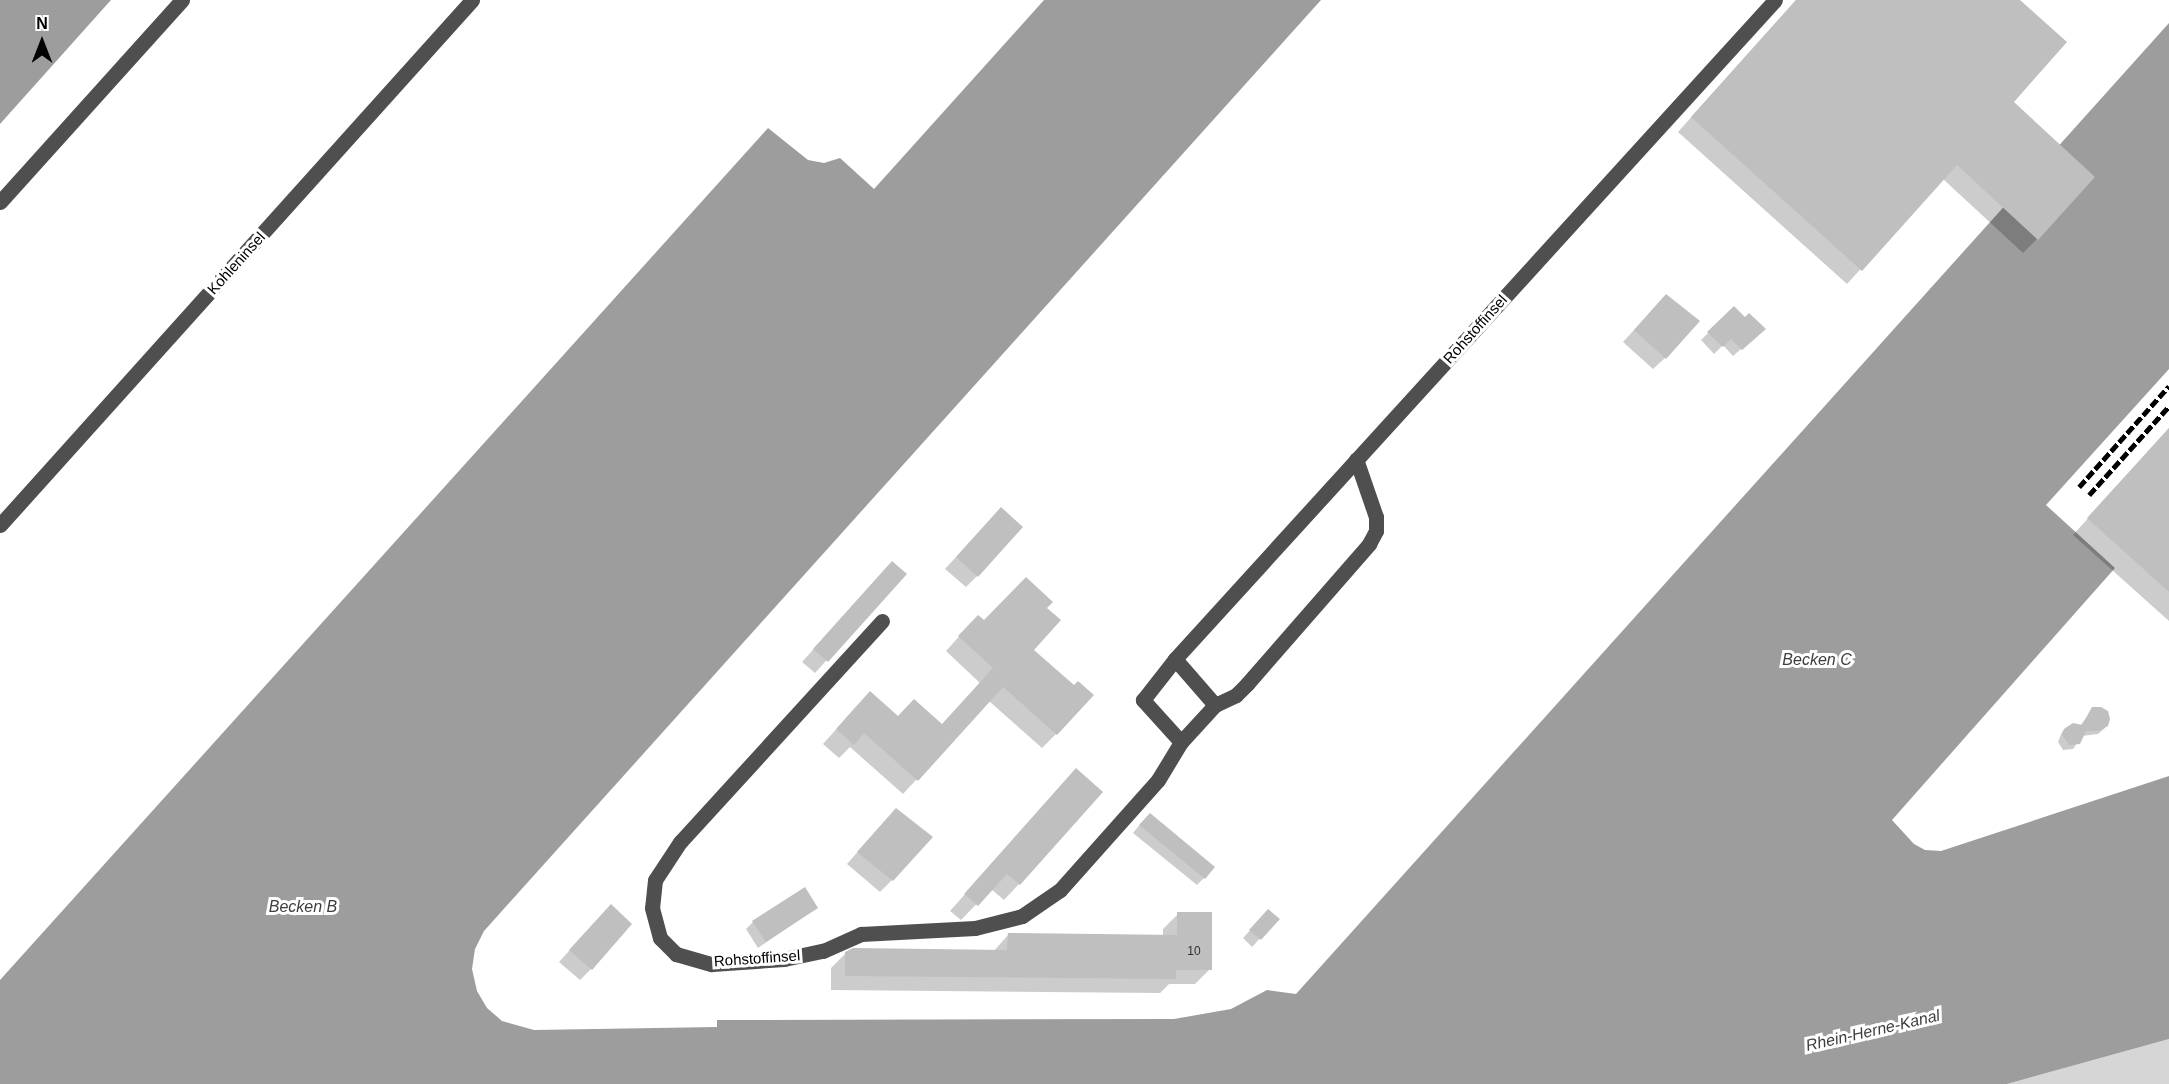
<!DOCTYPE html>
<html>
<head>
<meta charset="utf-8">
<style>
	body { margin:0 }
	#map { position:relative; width:2169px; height:1084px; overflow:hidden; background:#fff; font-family:Arial,sans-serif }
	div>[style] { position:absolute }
	.green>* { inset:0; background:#d6d6d6 }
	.water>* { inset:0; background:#9d9d9d }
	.shadow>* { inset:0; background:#0003 }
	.building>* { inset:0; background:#bfbfbf }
	.minor>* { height:15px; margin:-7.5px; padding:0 7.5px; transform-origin:7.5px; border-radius:7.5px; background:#4f4f4f }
	.rail>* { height:4.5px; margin-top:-2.25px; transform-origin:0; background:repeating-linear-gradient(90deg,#000 0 9px,transparent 0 12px) }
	span { translate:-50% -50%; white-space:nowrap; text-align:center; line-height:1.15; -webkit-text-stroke:6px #fff; paint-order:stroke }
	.number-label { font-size:12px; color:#303030 }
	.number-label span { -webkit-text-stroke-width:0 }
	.street-label { font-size:15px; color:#000 }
	.water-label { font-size:16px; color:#3e3e3e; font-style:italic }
	.north { position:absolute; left:12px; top:12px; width:60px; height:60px; -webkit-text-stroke:4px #fff; paint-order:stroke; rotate:0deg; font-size:16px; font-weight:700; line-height:24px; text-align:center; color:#000 }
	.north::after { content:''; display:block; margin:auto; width:21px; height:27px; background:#000; clip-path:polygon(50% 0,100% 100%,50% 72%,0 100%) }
</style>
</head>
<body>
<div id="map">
	<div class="green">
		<div style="clip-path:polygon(2169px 1039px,2169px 1084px,2007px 1084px)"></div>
	</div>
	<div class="water">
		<div style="clip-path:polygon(0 0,111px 0,0 124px)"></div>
		<div style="clip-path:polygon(1044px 0,1321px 0,484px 931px,475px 949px,472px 969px,477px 991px,487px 1008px,502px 1021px,534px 1030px,717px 1027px,717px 1020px,1174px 1019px,1231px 1009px,1267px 990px,1296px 994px,2169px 23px,2169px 369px,2046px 505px,2115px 568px,1892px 820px,1914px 844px,1925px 850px,1941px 851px,2169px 776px,2169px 1039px,2007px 1084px,0 1084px,0 980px,768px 128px,808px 160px,824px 163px,840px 158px,874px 189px)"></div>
	</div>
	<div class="shadow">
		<div style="clip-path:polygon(1796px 0,2018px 0,2012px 102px,2037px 239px,2023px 253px,1943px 179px,1847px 284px,1678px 132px)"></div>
		<div style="clip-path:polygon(1655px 307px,1665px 358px,1653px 369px,1623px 342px)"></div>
		<div style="clip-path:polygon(1734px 308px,1745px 319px,1764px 329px,1733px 356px,1723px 345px,1714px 354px,1701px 340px)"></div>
		<div style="clip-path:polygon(2169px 428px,2169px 621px,2073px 535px)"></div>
		<div style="clip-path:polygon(989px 521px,977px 576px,966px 587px,945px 569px)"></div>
		<div style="clip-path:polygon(905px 574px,815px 673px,802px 662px,880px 575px)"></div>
		<div style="clip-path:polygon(1045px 608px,1032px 650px,1056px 734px,1042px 748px,989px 701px,903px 794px,850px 747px,839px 758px,823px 744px,856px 707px,941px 726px,980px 683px,946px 651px,964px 631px,984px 622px)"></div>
		<div style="clip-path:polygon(2093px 709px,2105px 728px,2098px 734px,2082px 736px,2073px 749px,2063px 750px,2058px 742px,2062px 732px,2068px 726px,2080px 726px)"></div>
		<div style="clip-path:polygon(1061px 786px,1019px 884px,1004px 900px,991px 889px,961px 920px,950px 911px)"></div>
		<div style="clip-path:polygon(885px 821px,892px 880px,880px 892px,847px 864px)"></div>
		<div style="clip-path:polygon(1142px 822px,1204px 878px,1197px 885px,1133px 833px)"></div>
		<div style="clip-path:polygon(816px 908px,758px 948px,746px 929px,753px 922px)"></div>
		<div style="clip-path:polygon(1178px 914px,1210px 969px,1195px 984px,1169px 984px,1160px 993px,831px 990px,831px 968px,846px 953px,993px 952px,1008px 935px,1163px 936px,1163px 929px)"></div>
		<div style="clip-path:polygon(599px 918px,591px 969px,580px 980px,559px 962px)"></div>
		<div style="clip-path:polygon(1261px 918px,1278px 919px,1252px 947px,1243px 938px)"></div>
	</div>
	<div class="building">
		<div style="clip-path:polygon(1796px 0,2020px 0,2067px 42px,2014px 102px,2095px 177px,2038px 240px,1957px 165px,1862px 271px,1691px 117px)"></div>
		<div style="clip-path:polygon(1666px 294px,1700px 321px,1666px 359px,1634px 330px)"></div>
		<div style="clip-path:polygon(1734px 306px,1745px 317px,1749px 313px,1766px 329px,1742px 350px,1731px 339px,1723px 347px,1707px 332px)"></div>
		<div style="clip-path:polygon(2169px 428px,2169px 592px,2087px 518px)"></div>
		<div style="clip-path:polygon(1001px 507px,1023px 527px,978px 577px,956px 557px)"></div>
		<div style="clip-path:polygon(892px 561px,907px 574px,828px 662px,813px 649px)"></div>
		<div style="clip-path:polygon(1026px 577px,1053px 602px,1047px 608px,1061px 620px,1034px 650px,1074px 685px,1078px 681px,1094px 695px,1057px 735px,1003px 687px,918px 781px,864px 733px,854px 745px,836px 729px,870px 691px,898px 716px,914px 699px,942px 724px,993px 668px,958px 636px,978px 615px,984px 620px)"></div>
		<div style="clip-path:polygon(2092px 707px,2101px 707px,2108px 711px,2110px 719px,2108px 726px,2099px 731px,2086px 731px,2080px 744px,2069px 745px,2062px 735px,2064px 729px,2073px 723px,2082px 725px)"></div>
		<div style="clip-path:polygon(1076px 768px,1103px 792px,1020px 885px,1007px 874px,978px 906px,964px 894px)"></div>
		<div style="clip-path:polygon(896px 808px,933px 837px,893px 881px,857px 852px)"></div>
		<div style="clip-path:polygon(1150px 813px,1215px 867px,1205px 879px,1139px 825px)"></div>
		<div style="clip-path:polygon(805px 887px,818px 908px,766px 942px,752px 921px)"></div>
		<div style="clip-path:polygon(611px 904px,632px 924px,592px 970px,569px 950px)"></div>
		<div style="clip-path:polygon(1268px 909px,1280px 919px,1261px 940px,1249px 930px)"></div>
		<div style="clip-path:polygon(1177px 912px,1212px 912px,1212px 970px,1176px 970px,1176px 979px,845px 976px,845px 952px,853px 948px,1007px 950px,1008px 933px,1177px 935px)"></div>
	</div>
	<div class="minor">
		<div style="left:0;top:202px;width:272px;rotate:-48deg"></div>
		<div style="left:0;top:525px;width:706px;rotate:-48.04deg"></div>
		<div style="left:882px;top:621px;width:299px;rotate:132.4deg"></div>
		<div style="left:680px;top:842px;width:45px;rotate:123.3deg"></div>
		<div style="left:655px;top:880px;width:28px;rotate:96deg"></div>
		<div style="left:652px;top:908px;width:31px;rotate:75deg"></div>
		<div style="left:660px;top:938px;width:23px;rotate:45deg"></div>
		<div style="left:676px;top:954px;width:37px;rotate:16deg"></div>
		<div style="left:712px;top:964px;width:72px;rotate:-4deg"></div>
		<div style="left:784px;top:959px;width:40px;rotate:-12deg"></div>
		<div style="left:823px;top:951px;width:42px;rotate:-24.1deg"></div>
		<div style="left:861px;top:934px;width:114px;rotate:-3deg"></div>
		<div style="left:975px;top:928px;width:49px;rotate:-14.3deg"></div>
		<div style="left:1022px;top:916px;width:46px;rotate:-34.4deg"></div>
		<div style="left:1060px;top:890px;width:147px;rotate:-48.3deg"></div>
		<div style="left:1158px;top:780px;width:44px;rotate:-58.8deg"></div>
		<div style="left:1175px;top:659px;width:61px;rotate:49deg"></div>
		<div style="left:1215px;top:705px;width:50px;rotate:132.6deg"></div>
		<div style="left:1181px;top:742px;width:57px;rotate:-132.1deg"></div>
		<div style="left:1143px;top:700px;width:52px;rotate:-52deg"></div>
		<div style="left:1175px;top:659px;width:891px;rotate:-47.68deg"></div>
		<div style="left:1215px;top:705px;width:23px;rotate:-25deg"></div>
		<div style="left:1236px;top:695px;width:16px;rotate:-45deg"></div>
		<div style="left:1247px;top:684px;width:186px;rotate:-48.9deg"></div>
		<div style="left:1369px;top:544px;width:15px;rotate:-62deg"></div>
		<div style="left:1376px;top:531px;width:14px;rotate:-90deg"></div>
		<div style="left:1376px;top:517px;width:61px;rotate:-109deg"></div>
	</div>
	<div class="rail">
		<div style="left:2079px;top:487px;width:135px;rotate:-48.3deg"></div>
		<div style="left:2089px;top:495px;width:120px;rotate:-48deg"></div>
	</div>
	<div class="number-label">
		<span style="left:1194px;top:952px">10</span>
	</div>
	<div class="street-label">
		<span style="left:236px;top:263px;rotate:-48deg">Kohleninsel</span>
		<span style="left:1475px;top:329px;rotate:-48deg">Rohstoffinsel</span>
		<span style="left:757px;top:958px;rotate:-4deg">Rohstoffinsel</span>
	</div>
	<div class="water-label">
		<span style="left:1817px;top:660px">Becken C</span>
		<span style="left:303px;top:907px">Becken B</span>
		<span style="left:1873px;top:1031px;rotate:-13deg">Rhein-Herne-Kanal</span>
	</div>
	<div class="north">N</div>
</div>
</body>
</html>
